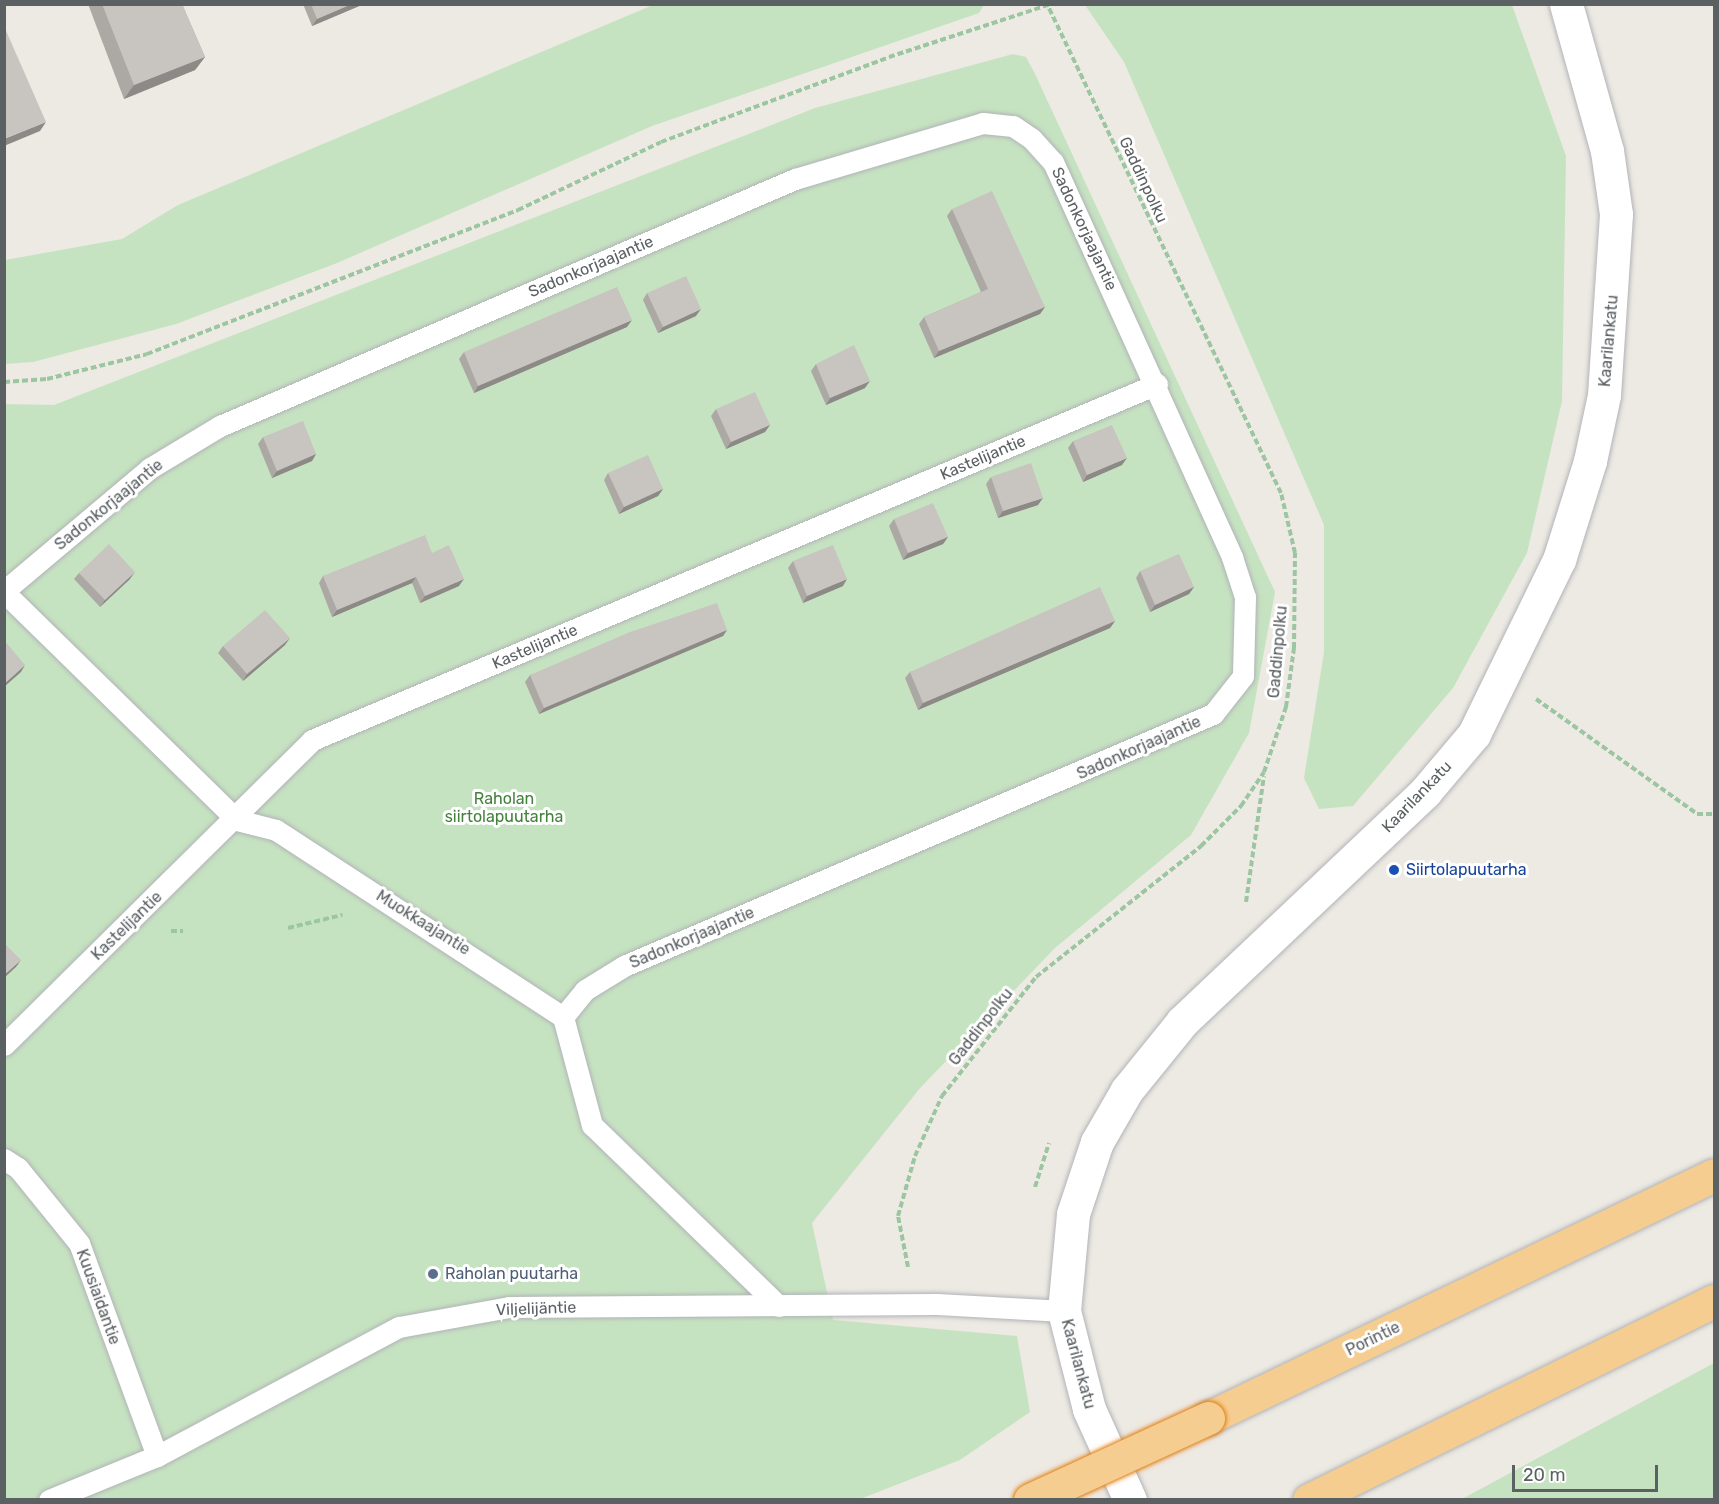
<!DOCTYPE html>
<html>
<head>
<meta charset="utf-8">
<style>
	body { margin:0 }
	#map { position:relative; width:1719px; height:1504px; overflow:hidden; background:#ede9e3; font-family:Rubik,sans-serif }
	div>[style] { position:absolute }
	.green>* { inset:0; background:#c6e3c1 }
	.path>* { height:4px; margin-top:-2px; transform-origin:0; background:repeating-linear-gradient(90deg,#9cc6a1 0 6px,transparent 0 9px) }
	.roads { filter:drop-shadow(0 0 2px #b1b4b7) drop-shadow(0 0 2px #b1b4b7) }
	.lane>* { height:21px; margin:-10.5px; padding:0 10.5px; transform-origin:10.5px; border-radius:10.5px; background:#fff }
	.secondary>* { height:33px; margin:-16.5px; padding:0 16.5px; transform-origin:16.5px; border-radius:16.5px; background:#fff }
	.highway>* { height:33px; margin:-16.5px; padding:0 16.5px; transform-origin:16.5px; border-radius:16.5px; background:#f6cd91 }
	.bridges { filter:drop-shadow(0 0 2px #e17f0f) drop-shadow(0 0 2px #e17f0f) }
	.highway-bridge>* { height:33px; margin:-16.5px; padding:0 16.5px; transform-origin:16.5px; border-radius:16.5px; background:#f6cd91 }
	.wall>* { inset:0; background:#aca9a4 }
	.shaded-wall>* { inset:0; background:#8c8986 }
	.building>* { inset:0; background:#c8c4bf }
	.dots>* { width:16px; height:16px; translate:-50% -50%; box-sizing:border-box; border:3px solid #fff; border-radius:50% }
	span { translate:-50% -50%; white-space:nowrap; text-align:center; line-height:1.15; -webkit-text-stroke:6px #fff; paint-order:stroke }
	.street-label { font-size:16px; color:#5b6063 }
	.park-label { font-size:16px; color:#42823b }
	.transit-label { font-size:16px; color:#164399 }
	.left { translate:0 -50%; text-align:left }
	.service-label { font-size:16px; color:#4e5e75 }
	.frame { position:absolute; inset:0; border:6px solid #5b6063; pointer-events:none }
	.scale { position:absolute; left:1512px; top:1465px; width:146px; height:27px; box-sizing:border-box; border:3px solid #5b6063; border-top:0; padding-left:8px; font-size:18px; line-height:21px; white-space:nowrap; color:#5b6063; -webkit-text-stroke:4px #fff; paint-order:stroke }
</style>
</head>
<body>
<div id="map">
	<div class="green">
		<div style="clip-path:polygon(653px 5px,984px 5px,979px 13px,652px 126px,337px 263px,176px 324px,33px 362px,5px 364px,5px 260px,122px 239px,178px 205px)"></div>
		<div style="clip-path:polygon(1085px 5px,1512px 5px,1566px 156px,1562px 401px,1527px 553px,1453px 688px,1353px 806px,1319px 809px,1304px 778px,1324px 652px,1324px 525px,1124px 62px)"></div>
		<div style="clip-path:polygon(1013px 54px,1026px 57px,1035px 74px,1275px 592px,1249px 733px,1191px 835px,1055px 948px,921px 1087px,812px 1223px,833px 1320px,1017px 1336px,1030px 1412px,960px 1460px,860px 1499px,5px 1500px,5px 404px,54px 405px,815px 108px)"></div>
		<div style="clip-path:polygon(1714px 1363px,1714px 1499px,1462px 1499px)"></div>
	</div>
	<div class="path">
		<div style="left:4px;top:382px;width:43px;rotate:-4deg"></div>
		<div style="left:47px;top:379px;width:103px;rotate:-14deg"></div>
		<div style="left:147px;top:354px;width:398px;rotate:-21.2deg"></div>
		<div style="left:518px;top:210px;width:158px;rotate:-25.4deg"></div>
		<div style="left:661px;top:142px;width:243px;rotate:-20.4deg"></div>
		<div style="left:889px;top:57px;width:170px;rotate:-18.1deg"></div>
		<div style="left:1536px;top:699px;width:198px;rotate:35.5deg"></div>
		<div style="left:1697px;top:814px;width:17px"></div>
		<div style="left:1246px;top:902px;width:127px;rotate:-81.9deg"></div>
		<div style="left:288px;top:928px;width:56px;rotate:-13.5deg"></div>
		<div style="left:171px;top:931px;width:12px"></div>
		<div style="left:1035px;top:1187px;width:46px;rotate:-72.3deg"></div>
		<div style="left:908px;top:1267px;width:52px;rotate:-101.1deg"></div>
		<div style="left:898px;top:1216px;width:62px;rotate:-74.2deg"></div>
		<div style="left:915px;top:1156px;width:66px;rotate:-65.8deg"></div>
		<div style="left:942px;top:1096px;width:152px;rotate:-51.7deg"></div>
		<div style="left:1036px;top:977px;width:211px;rotate:-38.4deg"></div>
		<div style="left:1201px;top:846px;width:57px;rotate:-45deg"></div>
		<div style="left:1241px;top:806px;width:41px;rotate:-55.9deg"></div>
		<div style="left:1264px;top:772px;width:69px;rotate:-71.3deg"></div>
		<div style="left:1286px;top:707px;width:60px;rotate:-82.3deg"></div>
		<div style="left:1294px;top:648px;width:95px;rotate:-89.4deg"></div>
		<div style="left:1295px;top:553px;width:62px;rotate:-103.1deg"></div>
		<div style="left:1281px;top:493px;width:542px;rotate:-115.57deg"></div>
	</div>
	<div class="roads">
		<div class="lane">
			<div style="left:4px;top:591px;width:191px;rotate:-40.1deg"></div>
			<div style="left:150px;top:468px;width:82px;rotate:-31deg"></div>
			<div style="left:220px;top:426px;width:626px;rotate:-23.25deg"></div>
			<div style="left:795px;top:179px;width:196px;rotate:-16.6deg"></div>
			<div style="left:983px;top:123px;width:30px;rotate:6deg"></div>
			<div style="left:1013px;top:126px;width:23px;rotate:34deg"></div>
			<div style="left:1032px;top:139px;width:31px;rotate:48deg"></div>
			<div style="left:1053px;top:162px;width:434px;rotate:65.6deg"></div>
			<div style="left:1232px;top:557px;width:42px;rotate:72deg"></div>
			<div style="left:1245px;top:597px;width:79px;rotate:91.5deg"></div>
			<div style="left:1243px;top:676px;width:48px;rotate:128.3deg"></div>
			<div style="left:1213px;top:714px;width:641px;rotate:156.84deg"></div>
			<div style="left:624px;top:966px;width:46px;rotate:148.4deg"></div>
			<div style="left:585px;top:990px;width:35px;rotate:129deg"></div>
			<div style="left:4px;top:592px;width:326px;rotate:44.4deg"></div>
			<div style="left:237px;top:820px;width:40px;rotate:14.4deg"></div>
			<div style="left:276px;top:830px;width:343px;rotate:33.1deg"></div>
			<div style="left:563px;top:1017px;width:112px;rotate:75deg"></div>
			<div style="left:592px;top:1125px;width:260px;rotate:44.1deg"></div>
			<div style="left:4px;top:1045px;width:433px;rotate:-44.7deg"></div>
			<div style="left:312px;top:740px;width:917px;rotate:-22.85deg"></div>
			<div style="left:4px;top:1159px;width:17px;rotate:33deg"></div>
			<div style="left:18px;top:1168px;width:97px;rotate:50.9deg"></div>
			<div style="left:79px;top:1243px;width:227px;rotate:69.9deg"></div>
			<div style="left:49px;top:1500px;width:117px;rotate:-22.2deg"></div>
			<div style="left:157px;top:1456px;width:274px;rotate:-28.1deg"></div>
			<div style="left:399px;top:1327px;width:112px;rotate:-10.3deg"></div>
			<div style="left:509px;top:1307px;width:428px;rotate:-0.4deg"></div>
			<div style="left:937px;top:1304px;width:127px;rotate:3.2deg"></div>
		</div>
		<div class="secondary">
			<div style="left:1130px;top:1500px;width:100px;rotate:-114.3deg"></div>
			<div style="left:1089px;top:1409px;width:101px;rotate:-104.3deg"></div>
			<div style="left:1064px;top:1311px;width:97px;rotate:-84.7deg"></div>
			<div style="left:1073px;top:1214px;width:76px;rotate:-71.6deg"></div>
			<div style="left:1097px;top:1142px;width:60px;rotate:-60deg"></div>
			<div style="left:1127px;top:1090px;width:87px;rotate:-51deg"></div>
			<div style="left:1182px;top:1022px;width:335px;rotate:-43.4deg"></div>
			<div style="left:1425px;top:792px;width:76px;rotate:-49.8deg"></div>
			<div style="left:1474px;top:734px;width:194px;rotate:-64deg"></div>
			<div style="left:1559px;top:560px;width:104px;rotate:-72.6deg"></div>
			<div style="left:1590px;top:461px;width:67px;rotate:-78deg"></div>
			<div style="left:1604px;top:395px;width:181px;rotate:-86.2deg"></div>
			<div style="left:1616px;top:214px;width:64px;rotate:-98.1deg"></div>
			<div style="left:1607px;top:151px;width:153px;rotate:-105.6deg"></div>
		</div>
		<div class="highway">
			<div style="left:1208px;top:1418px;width:561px;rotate:-25.65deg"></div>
			<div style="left:1309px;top:1500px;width:451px;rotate:-26.2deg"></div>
		</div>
	</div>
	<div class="bridges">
		<div class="highway-bridge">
			<div style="left:1030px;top:1500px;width:196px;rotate:-24.7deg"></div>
		</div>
	</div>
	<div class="wall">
		<div style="clip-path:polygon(88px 4px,182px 4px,205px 57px,195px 70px,124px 99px)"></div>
		<div style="clip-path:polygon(303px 4px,364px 4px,312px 26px)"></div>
		<div style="clip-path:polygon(952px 209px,1045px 307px,1040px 314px,934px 358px,919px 324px,924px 317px,981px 292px,947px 216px)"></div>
		<div style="clip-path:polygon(647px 293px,696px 316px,658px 333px,643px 300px)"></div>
		<div style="clip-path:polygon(627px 327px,474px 393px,459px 359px,464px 352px)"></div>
		<div style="clip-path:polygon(816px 364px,865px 388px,826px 405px,811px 371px)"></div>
		<div style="clip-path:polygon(716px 409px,770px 425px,765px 432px,726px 449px,711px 416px)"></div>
		<div style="clip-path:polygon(263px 437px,316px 454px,312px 461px,272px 478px,258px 444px)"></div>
		<div style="clip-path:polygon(1073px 441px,1122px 465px,1083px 482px,1068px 448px)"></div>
		<div style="clip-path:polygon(608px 473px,663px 489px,658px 496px,619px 514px,604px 480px)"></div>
		<div style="clip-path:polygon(991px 477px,1038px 505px,998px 518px,986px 484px)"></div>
		<div style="clip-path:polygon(894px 519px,948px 537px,943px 544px,903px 560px,889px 526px)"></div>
		<div style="clip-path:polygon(432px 553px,459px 586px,420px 603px,412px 583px,332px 617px,319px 583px,323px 576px)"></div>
		<div style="clip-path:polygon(793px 561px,843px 586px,803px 603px,788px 568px)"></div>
		<div style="clip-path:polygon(1140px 571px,1194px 587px,1189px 594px,1150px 612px,1136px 578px)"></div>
		<div style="clip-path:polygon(79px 573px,130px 579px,100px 607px,74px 579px)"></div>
		<div style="clip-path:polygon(1115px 621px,1110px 628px,918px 710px,905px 678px,910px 672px)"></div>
		<div style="clip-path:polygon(727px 630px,723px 636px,539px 714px,525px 682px,530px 675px)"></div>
		<div style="clip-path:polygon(285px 645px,243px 681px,218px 653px,223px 646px)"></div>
	</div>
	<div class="shaded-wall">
		<div style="clip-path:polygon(352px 4px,364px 4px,312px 26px,317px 19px)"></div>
		<div style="clip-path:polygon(205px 57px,195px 70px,124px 99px,134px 85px)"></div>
		<div style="clip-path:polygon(46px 122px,40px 131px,4px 146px,4px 139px)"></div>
		<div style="clip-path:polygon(1045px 307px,1040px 314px,934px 358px,939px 351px)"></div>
		<div style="clip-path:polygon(701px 309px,696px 316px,658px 333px,663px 327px)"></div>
		<div style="clip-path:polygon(632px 320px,627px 327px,474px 393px,478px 386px)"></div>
		<div style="clip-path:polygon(870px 381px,865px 388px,826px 405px,830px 398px)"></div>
		<div style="clip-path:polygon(770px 425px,765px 432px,726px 449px,731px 442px)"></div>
		<div style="clip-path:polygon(316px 454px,312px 461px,272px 478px,277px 471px)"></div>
		<div style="clip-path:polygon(1127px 458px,1122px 465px,1083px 482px,1087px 475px)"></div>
		<div style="clip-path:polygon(663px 489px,658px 496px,619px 514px,624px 507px)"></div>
		<div style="clip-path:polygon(1043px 498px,1038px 505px,998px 518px,1003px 511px)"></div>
		<div style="clip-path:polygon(948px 537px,943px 544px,903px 560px,908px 553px)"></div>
		<div style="clip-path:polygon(135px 572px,130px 579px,100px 607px,105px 600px)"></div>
		<div style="clip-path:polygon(416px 577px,412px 583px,332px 617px,337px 610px)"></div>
		<div style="clip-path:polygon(464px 579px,459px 586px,420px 603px,425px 596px)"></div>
		<div style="clip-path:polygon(847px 579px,843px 586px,803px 603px,807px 596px)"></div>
		<div style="clip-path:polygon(1194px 587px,1189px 594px,1150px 612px,1155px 605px)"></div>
		<div style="clip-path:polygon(1115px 621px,1110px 628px,918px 710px,923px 703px)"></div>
		<div style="clip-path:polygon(727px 630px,723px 636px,539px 714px,544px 708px)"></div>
		<div style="clip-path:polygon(290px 638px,285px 645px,243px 681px,247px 674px)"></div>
		<div style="clip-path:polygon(25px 665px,21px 672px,4px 687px,4px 684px)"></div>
		<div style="clip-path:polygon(21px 960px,16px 967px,4px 978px,4px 975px)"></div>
	</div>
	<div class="building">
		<div style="clip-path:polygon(102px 4px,182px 4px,205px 57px,134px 85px)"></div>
		<div style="clip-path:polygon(311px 4px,352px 4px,317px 19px)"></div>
		<div style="clip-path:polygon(4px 26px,46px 122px,4px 139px)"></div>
		<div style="clip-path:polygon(992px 191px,1045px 307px,939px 351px,924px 317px,988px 289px,952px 209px)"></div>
		<div style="clip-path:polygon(686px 276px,701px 309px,663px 327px,647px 293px)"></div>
		<div style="clip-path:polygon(617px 287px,632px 320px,478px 386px,464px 352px)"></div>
		<div style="clip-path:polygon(854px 345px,870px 381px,830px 398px,816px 364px)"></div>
		<div style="clip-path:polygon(755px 392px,770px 425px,731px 442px,716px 409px)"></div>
		<div style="clip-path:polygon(303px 421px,316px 454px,277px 471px,263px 437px)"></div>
		<div style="clip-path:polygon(1112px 425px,1127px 458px,1087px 475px,1073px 441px)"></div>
		<div style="clip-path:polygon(648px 455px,663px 489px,624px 507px,608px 473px)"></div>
		<div style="clip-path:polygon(1031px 463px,1043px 498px,1003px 511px,991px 477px)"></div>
		<div style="clip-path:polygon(933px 503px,948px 537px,908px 553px,894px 519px)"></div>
		<div style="clip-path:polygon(425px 535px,432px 553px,449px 545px,464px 579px,425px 596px,416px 577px,337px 610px,323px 576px)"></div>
		<div style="clip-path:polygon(109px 544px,135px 572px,105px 600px,79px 573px)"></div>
		<div style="clip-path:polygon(833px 545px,847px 579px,807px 596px,793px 561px)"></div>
		<div style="clip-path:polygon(1179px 554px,1194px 587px,1155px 605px,1140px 571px)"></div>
		<div style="clip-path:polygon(1100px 587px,1115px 621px,923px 703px,910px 672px)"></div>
		<div style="clip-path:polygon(717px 603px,727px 630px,544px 708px,530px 675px,630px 632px)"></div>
		<div style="clip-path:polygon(265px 610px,290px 638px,247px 674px,223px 646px)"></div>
		<div style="clip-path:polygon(4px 640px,25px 665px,4px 684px)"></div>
		<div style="clip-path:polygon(4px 943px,21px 960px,4px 975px)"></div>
	</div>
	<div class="dots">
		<div style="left:1394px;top:870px;background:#1a4fb4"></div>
		<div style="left:433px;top:1274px;background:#5c6f8a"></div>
	</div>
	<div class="street-label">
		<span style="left:1143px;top:180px;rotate:65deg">Gaddinpolku</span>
		<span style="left:1084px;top:229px;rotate:65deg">Sadonkorjaajantie</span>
		<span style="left:591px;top:267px;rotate:-23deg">Sadonkorjaajantie</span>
		<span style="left:1609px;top:341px;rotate:-85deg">Kaarilankatu</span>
		<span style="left:983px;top:458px;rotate:-23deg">Kastelijantie</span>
		<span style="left:109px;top:505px;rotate:-39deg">Sadonkorjaajantie</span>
		<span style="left:535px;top:647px;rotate:-23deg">Kastelijantie</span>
		<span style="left:1278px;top:652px;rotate:-85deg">Gaddinpolku</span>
		<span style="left:1139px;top:748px;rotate:-24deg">Sadonkorjaajantie</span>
		<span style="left:1417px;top:797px;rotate:-46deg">Kaarilankatu</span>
		<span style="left:423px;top:923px;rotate:32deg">Muokkaajantie</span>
		<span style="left:127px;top:926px;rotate:-44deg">Kastelijantie</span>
		<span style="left:692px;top:938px;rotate:-23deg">Sadonkorjaajantie</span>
		<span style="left:981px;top:1027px;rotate:-52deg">Gaddinpolku</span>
		<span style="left:98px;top:1297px;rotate:70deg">Kuusiaidantie</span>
		<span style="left:536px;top:1309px;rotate:-2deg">Viljelijäntie</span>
		<span style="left:1373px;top:1339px;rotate:-26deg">Porintie</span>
		<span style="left:1078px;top:1364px;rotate:75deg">Kaarilankatu</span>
	</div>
	<div class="park-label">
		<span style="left:504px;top:808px">Raholan<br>siirtolapuutarha</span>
	</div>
	<div class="transit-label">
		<span class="left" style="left:1406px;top:870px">Siirtolapuutarha</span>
	</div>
	<div class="service-label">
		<span class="left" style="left:445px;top:1274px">Raholan puutarha</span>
	</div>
	<div class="frame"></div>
	<div class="scale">20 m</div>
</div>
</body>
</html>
